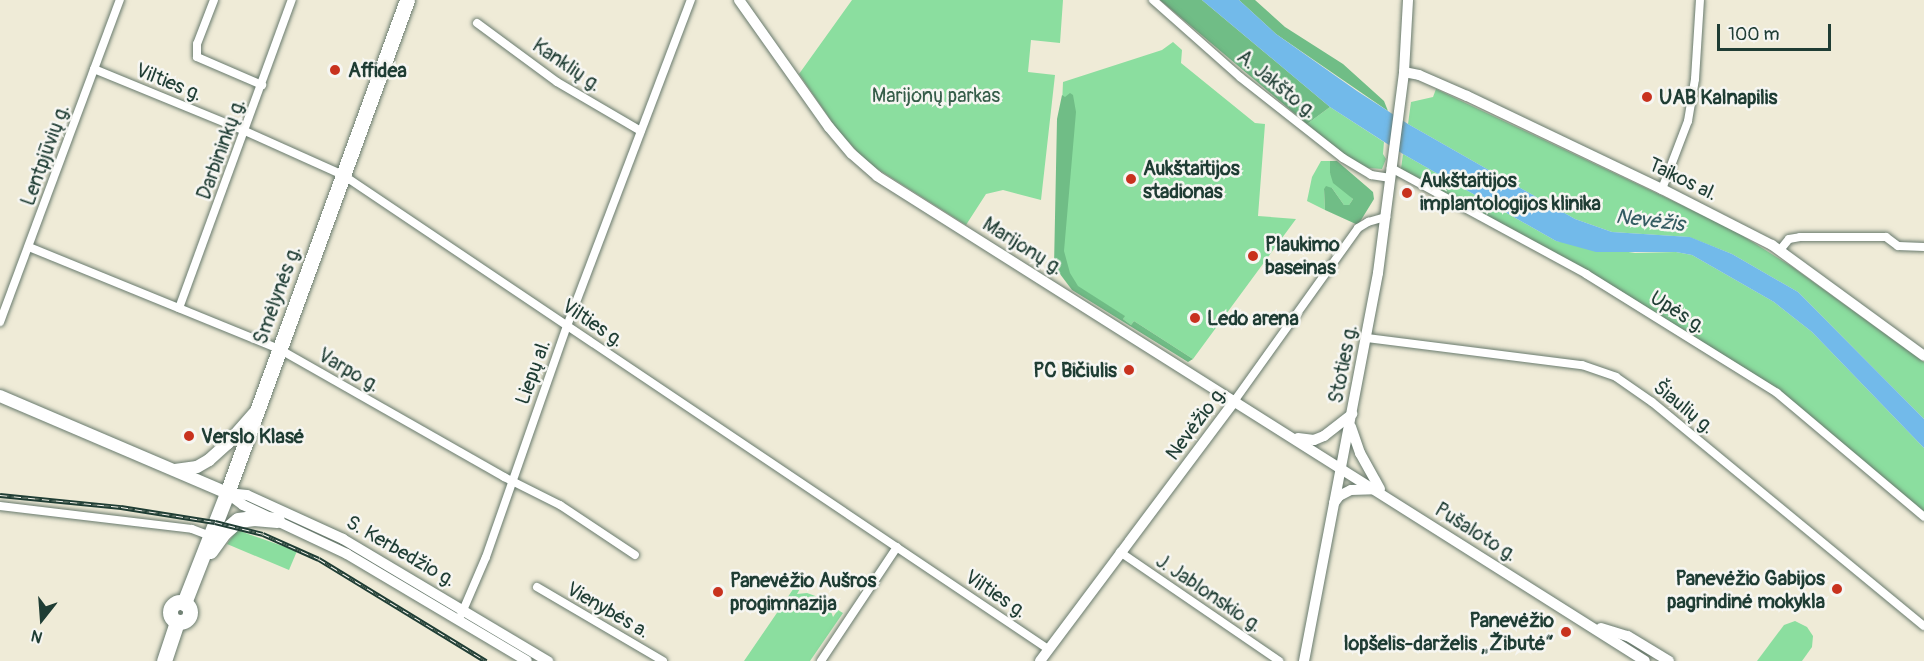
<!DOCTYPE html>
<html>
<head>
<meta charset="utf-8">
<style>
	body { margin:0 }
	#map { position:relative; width:1924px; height:661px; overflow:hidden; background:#efebd7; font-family:Pangolin,sans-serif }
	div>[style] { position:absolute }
	.green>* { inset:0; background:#8bde9f }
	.forest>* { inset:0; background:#70bd86 }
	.water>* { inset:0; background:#72baea }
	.roads { filter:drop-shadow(0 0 2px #687a6d) drop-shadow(0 0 2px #687a6d) }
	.street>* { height:8px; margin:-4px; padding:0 4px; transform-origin:4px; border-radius:4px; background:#fff }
	.secondary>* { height:10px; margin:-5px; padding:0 5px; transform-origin:5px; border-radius:5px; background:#fff }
	.primary>* { height:12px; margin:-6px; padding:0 6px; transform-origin:6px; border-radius:6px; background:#fff }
	.highway>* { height:15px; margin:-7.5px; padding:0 7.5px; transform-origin:7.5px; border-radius:7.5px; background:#fff }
	.highway>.ring { margin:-7.5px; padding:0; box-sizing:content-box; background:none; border:15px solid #fff; border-radius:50% }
	.rail>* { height:4.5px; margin-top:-2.25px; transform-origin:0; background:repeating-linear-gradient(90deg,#f6f6f2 0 7px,#1f3d34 0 14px); box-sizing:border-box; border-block:2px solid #1f3d34 }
	.dots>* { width:16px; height:16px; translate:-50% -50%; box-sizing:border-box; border:3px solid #f6f6f2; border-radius:50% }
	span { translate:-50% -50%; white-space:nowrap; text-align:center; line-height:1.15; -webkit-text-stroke:5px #f6f6f2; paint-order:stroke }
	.street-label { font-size:20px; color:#1f3d34 }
	.poi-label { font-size:20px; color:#1f3d34; font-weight:700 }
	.left { translate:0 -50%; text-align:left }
	.right { translate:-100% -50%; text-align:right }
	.park-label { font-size:20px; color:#355d49 }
	.water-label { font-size:21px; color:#345c62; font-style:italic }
	.north { position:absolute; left:12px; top:589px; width:60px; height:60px; -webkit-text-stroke:4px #f6f6f2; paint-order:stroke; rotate:197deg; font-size:16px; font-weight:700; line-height:24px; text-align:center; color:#1f3d34 }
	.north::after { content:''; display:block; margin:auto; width:21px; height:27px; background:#1f3d34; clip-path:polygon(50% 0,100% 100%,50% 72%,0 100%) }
	.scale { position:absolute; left:1717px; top:24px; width:114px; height:27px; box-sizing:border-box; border:3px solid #1f3d34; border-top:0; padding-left:8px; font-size:18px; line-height:21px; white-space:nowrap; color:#1f3d34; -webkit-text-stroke:4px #f6f6f2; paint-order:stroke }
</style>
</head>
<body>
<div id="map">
	<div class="green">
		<div style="clip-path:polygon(852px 0,1063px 0,1060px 43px,1031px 40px,1028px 72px,1055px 75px,1041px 200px,1003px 190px,986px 194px,966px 225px,868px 163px,839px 132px,799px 74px)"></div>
		<div style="clip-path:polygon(1173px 42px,1182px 50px,1181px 63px,1255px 123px,1265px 124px,1258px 216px,1296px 219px,1193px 359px,1134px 321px,1131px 325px,1123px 319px,1124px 316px,1073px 284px,1056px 243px,1063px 82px,1162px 50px)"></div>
		<div style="clip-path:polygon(1436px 89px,1730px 228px,1791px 266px,1924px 362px,1924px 419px,1798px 292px,1732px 254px,1689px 237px,1612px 232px,1575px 219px,1408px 124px,1411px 102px,1433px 97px)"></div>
		<div style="clip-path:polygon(1330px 107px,1384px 142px,1383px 154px,1386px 159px,1382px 169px,1368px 168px,1350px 159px,1307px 124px)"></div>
		<div style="clip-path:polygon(1403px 154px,1556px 241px,1635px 253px,1676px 252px,1692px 255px,1774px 302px,1812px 332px,1924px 448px,1924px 517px,1777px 393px,1586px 274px,1401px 169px)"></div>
		<div style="clip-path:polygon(1321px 161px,1330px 161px,1330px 173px,1353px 199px,1349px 205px,1344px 205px,1332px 188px,1324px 189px,1325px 210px,1307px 201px,1312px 177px)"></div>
		<div style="clip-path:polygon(237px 530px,297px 551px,289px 570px,227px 544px)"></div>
		<div style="clip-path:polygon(798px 582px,802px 585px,797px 594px,807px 593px,821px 598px,830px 609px,833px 617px,838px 610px,843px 613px,810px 661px,744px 661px)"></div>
		<div style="clip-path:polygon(1795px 621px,1807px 627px,1813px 636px,1812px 647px,1802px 661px,1757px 661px,1784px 625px)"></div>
	</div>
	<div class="forest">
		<div style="clip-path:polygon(1160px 0,1202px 0,1330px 107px,1307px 124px)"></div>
		<div style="clip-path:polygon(1239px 0,1255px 0,1285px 27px,1343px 64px,1384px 101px,1388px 111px,1276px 34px)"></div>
		<div style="clip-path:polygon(1070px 93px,1073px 95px,1076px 112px,1064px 251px,1070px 273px,1078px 286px,1125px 316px,1123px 319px,1131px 325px,1134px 321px,1193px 359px,1188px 362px,1072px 290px,1054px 266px,1057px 119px,1062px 95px,1065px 97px)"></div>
		<div style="clip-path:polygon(1330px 161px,1337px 161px,1373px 192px,1374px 199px,1358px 225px,1325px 210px,1324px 189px,1326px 186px,1332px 188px,1344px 205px,1349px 205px,1353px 199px,1333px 183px,1330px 173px)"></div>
	</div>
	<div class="water">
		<div style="clip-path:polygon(1202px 0,1239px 0,1276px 34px,1357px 91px,1408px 124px,1575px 219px,1612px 232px,1690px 237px,1732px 254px,1798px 292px,1924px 419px,1924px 448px,1812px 332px,1774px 302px,1692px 255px,1676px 252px,1596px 252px,1556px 241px,1403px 154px,1330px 107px)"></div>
	</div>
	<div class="roads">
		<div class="street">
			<div style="left:214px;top:0;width:47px;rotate:111.1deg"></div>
			<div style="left:197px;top:44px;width:13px;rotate:90deg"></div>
			<div style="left:197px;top:57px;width:71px;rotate:23.3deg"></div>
			<div style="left:1153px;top:0;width:116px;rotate:41.5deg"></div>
			<div style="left:1240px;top:77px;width:131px;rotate:38.2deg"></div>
			<div style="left:1343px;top:158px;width:33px;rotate:31deg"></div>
			<div style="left:1371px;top:175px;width:18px;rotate:9deg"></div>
			<div style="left:477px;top:23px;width:99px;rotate:36.4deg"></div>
			<div style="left:557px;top:82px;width:97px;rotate:30.3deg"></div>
			<div style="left:94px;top:69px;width:163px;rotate:22.3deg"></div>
			<div style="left:245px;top:131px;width:107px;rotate:24.2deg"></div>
			<div style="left:343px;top:175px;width:850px;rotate:33.91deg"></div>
			<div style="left:1391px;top:168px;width:222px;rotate:28.5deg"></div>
			<div style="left:1586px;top:274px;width:225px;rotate:31.9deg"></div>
			<div style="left:1777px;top:393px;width:192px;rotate:40.1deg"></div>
			<div style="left:1662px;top:189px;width:73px;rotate:-69.1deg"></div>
			<div style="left:1688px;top:121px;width:43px;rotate:-80.5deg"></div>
			<div style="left:1695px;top:79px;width:79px;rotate:-86.4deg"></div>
			<div style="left:29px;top:247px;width:270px;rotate:22.2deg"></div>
			<div style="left:279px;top:349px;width:259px;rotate:29.6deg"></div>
			<div style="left:504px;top:477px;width:63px;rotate:26.6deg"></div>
			<div style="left:560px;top:505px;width:90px;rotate:33.7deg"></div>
			<div style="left:1780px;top:250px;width:14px;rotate:-51deg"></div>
			<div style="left:1789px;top:239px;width:11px;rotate:-10deg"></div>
			<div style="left:1800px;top:237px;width:86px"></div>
			<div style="left:1886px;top:237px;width:15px;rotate:37deg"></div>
			<div style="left:1898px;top:246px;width:26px;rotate:2deg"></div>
			<div style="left:179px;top:308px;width:328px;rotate:-69.9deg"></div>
			<div style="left:0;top:322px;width:344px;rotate:-69.6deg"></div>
			<div style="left:1367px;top:338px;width:217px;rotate:7.2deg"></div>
			<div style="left:1582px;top:365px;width:36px;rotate:19deg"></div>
			<div style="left:1616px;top:377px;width:44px;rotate:34.8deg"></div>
			<div style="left:1652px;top:402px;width:352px;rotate:39.5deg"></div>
			<div style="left:1235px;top:400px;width:211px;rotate:-54.4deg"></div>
			<div style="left:1358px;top:228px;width:12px;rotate:-31deg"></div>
			<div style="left:1368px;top:222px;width:19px;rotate:-16deg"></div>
			<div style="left:0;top:506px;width:193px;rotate:6.8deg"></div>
			<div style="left:192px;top:529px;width:19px;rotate:21deg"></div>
			<div style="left:1120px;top:552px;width:193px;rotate:34.4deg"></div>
			<div style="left:537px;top:587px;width:146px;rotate:30.4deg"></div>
			<div style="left:461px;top:615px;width:63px;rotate:-66.7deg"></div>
			<div style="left:486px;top:557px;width:245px;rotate:-70.7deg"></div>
			<div style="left:567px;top:326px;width:349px;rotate:-69.2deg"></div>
			<div style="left:821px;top:661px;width:137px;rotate:-56.3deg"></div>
		</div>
		<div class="secondary">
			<div style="left:739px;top:0;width:156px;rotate:54.7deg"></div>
			<div style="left:829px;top:127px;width:35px;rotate:50deg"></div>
			<div style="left:852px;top:154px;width:33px;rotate:41deg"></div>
			<div style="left:877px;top:176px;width:908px;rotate:32.27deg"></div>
			<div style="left:1404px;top:72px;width:15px;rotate:11deg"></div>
			<div style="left:1419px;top:75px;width:52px;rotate:23.6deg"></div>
			<div style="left:1467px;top:96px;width:216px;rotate:25.5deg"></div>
			<div style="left:1662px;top:189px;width:123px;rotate:27deg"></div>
			<div style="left:1772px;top:245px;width:188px;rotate:36.1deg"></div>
			<div style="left:1351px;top:427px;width:28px;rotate:71deg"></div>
			<div style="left:1360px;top:453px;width:41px;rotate:60.9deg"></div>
			<div style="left:1298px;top:438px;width:16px;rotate:7deg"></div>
			<div style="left:1314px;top:440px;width:11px;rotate:-22deg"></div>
			<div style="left:1324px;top:436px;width:36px;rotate:-38deg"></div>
			<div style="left:227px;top:493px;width:20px;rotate:6deg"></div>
			<div style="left:247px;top:495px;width:106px;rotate:24.6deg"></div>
			<div style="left:343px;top:539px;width:239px;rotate:30.8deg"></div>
			<div style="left:227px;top:493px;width:20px;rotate:37deg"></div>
			<div style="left:243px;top:505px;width:115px;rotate:25.2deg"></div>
			<div style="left:347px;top:554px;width:209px;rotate:30.7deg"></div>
			<div style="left:1334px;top:503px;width:9px;rotate:-54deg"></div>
			<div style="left:1339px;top:496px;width:13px;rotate:-27deg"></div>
			<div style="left:1351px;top:490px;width:23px;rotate:-2deg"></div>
			<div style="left:1601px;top:628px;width:28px;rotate:17deg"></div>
			<div style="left:1628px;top:636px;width:48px;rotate:31.4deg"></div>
			<div style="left:1040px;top:661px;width:326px;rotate:-53.2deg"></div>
			<div style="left:1304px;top:661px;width:395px;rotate:-79.2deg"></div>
			<div style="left:1378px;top:273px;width:203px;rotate:-82.6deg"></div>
			<div style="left:1404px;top:72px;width:72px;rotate:-86.8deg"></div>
		</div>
		<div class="primary">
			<div style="left:0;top:396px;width:247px;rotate:23.1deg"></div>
			<div style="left:175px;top:470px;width:22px;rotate:-8deg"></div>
			<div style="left:197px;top:467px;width:14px;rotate:-30deg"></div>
			<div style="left:209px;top:460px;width:25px;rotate:-42deg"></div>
			<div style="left:228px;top:443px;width:41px;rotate:-48.9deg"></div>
		</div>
		<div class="highway">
			<div style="left:210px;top:551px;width:24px;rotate:-54deg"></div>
			<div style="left:224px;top:532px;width:18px;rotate:-41deg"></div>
			<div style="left:238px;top:520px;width:16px;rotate:-7deg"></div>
			<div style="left:254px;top:518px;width:23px;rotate:5deg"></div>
			<div class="ring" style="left:170px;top:602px;width:5px;height:5px"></div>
			<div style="left:184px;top:603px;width:118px;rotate:-68.6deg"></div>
			<div style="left:227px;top:493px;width:525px;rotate:-69.94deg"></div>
			<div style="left:164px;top:661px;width:41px;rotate:-71.6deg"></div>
		</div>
	</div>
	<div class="rail">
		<div style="left:0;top:495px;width:122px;rotate:5.7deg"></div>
		<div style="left:121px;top:507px;width:95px;rotate:9.1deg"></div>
		<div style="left:215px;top:522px;width:49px;rotate:14deg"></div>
		<div style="left:263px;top:534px;width:61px;rotate:24.1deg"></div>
		<div style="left:319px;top:559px;width:196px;rotate:31.4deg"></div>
	</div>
	<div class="dots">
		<div style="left:335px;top:70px;background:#c8321e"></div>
		<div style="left:1647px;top:97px;background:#c8321e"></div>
		<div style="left:1131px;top:179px;background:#c8321e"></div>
		<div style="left:1407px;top:193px;background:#c8321e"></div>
		<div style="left:1253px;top:256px;background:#c8321e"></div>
		<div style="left:1195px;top:318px;background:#c8321e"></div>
		<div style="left:1129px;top:370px;background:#c8321e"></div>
		<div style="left:189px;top:436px;background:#c8321e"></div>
		<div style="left:1837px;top:589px;background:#c8321e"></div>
		<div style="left:718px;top:592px;background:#c8321e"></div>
		<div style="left:1566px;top:632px;background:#c8321e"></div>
	</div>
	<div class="street-label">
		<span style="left:567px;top:65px;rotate:34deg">Kanklių g.</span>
		<span style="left:169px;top:82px;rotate:22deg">Vilties g.</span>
		<span style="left:1277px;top:84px;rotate:39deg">A. Jakšto g.</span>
		<span style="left:221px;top:149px;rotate:-70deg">Darbininkų g.</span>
		<span style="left:45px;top:155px;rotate:-70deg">Lentpjūvių g.</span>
		<span style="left:1683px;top:179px;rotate:26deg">Taikos al.</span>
		<span style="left:1023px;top:246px;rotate:32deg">Marijonų g.</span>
		<span style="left:277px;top:295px;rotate:-70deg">Smėlynės g.</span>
		<span style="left:1678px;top:312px;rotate:32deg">Upės g.</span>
		<span style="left:593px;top:323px;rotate:34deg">Vilties g.</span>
		<span style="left:1343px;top:364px;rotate:-79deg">Stoties g.</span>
		<span style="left:349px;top:370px;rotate:30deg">Varpo g.</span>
		<span style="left:533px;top:372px;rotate:-70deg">Liepų al.</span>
		<span style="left:1684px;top:407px;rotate:39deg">Šiaulių g.</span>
		<span style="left:1196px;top:423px;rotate:-53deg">Nevėžio g.</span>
		<span style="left:1476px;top:532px;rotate:32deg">Pušaloto g.</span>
		<span style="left:401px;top:551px;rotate:30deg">S. Kerbedžio g.</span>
		<span style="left:1209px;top:593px;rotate:34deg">J. Jablonskio g.</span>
		<span style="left:996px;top:594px;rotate:34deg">Vilties g.</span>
		<span style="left:608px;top:610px;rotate:30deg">Vienybės a.</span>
	</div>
	<div class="poi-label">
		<span class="left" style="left:348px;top:70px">Affidea</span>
		<span class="left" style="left:1659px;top:97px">UAB Kalnapilis</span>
		<span class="left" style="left:1143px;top:180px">Aukštaitijos<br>stadionas</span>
		<span class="left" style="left:1420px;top:192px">Aukštaitijos<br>implantologijos klinika</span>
		<span class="left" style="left:1265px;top:256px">Plaukimo<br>baseinas</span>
		<span class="left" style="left:1207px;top:318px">Ledo arena</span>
		<span class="right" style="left:1117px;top:370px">PC Bičiulis</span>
		<span class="left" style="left:201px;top:436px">Verslo Klasė</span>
		<span class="right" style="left:1825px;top:590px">Panevėžio Gabijos<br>pagrindinė mokykla</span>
		<span class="left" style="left:730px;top:592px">Panevėžio Aušros<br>progimnazija</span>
		<span class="right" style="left:1554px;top:632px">Panevėžio<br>lopšelis-darželis „Žibutė“</span>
	</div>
	<div class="park-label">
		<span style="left:936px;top:95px">Marijonų parkas</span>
	</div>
	<div class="water-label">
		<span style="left:1650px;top:221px;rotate:7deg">Nevėžis</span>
	</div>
	<div class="north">N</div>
	<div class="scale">100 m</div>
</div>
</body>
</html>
